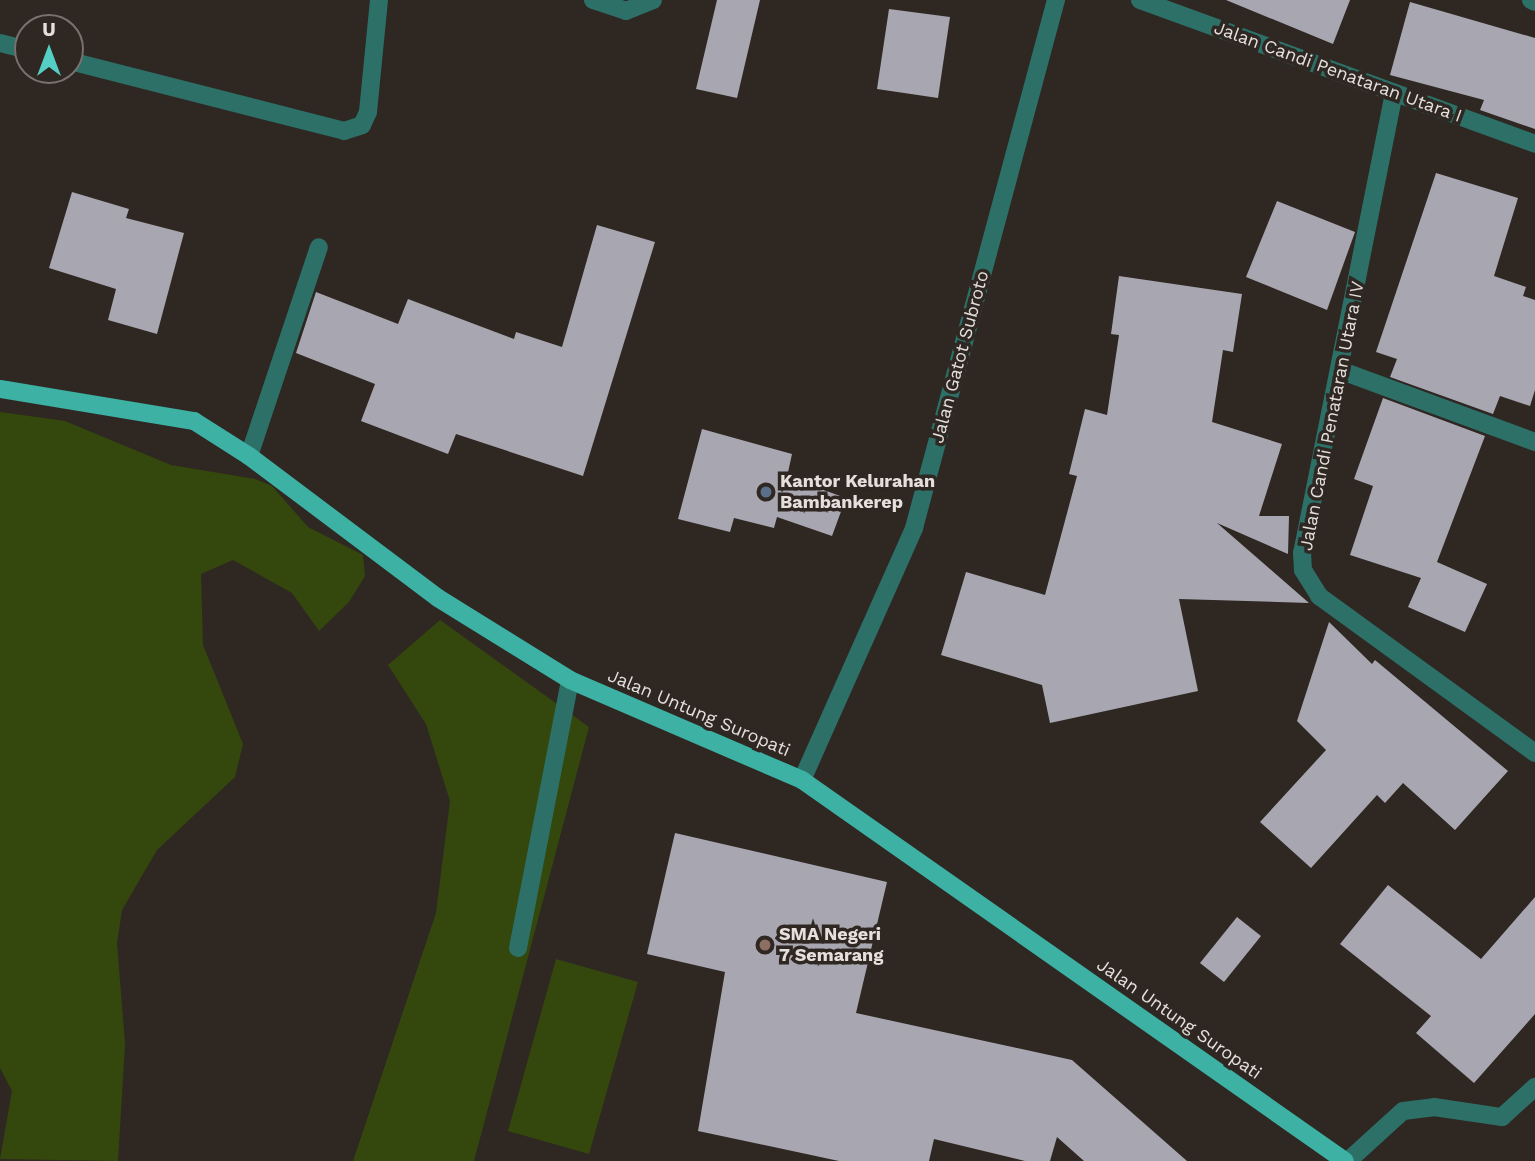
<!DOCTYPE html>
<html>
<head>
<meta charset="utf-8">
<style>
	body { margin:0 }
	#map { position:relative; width:1535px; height:1161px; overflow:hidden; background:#2f2722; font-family:"Work Sans",sans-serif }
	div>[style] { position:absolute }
	.green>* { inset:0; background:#34480d }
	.building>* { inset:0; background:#a8a7b1 }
	.minor>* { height:18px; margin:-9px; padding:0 9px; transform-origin:9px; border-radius:9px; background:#2c7068 }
	.major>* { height:18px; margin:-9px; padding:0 9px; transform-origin:9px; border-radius:9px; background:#3cb1a4 }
	.dots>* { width:19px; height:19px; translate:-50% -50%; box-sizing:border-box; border:4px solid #2f2722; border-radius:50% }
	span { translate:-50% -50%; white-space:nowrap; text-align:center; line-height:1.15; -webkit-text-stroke:7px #2f2722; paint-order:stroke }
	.street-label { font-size:18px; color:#e5e0dd }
	.poi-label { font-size:18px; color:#e5e0dd; font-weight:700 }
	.left { translate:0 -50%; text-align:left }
	.north { position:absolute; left:14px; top:14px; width:70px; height:70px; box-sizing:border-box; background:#2f2722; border:2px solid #78716d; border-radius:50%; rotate:0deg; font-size:19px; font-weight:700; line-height:28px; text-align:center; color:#e5e0dd }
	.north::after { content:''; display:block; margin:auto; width:24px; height:32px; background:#55cec5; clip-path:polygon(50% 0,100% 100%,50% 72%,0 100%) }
</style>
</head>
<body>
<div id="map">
	<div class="green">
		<div style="clip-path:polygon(0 412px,65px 421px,171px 465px,255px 479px,272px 486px,308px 527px,363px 555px,365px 576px,349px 602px,319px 631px,292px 593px,233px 560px,201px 574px,203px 645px,243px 744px,235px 777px,157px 850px,122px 910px,117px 943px,125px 1044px,118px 1161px,0 1159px,12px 1091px,0 1068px)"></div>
		<div style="clip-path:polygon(440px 620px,589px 727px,474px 1161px,353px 1161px,436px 913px,450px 801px,426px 724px,388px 665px)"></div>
		<div style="clip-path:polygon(556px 959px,638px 982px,589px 1154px,508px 1131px)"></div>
	</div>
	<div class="building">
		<div style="clip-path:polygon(717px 0,760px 0,737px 98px,696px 89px)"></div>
		<div style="clip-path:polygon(1226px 0,1350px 0,1333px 44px)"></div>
		<div style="clip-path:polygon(1410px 2px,1535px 38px,1535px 129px,1480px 110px,1484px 100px,1390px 75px)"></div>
		<div style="clip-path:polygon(889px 9px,950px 17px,938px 98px,877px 89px)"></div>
		<div style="clip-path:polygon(1436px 173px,1518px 198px,1494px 276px,1526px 287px,1523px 296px,1535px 300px,1535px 390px,1530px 406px,1500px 396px,1493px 414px,1390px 377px,1397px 359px,1376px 352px)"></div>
		<div style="clip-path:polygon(72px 192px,129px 209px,126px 218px,184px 233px,157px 334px,108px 320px,116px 289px,49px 268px)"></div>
		<div style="clip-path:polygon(1277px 201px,1355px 232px,1327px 310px,1246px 277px)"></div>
		<div style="clip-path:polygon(597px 225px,655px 242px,583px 476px,456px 434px,448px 454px,361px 421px,375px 384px,296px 353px,316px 292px,398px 324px,408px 299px,514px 339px,516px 332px,562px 347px)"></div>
		<div style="clip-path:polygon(1119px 276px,1242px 294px,1233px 352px,1223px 350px,1212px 422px,1282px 444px,1259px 516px,1289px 516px,1288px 554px,1217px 523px,1309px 603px,1179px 599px,1198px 691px,1050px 723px,1042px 685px,941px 655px,966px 572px,1045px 595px,1077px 476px,1069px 474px,1085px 409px,1107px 415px,1119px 335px,1111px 334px)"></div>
		<div style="clip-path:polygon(1383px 398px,1485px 436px,1437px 562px,1487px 584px,1465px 632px,1408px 607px,1421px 578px,1350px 555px,1373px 486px,1354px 479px)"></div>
		<div style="clip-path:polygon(702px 429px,792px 454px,787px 477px,846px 498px,832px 536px,777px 517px,774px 528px,734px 518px,730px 532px,678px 519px)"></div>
		<div style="clip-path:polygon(1329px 622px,1372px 664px,1375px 660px,1508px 771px,1455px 830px,1403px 783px,1385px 803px,1377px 795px,1311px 868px,1260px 822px,1326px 750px,1297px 721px)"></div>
		<div style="clip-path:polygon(675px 833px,887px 882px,856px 1013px,1072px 1060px,1187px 1161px,1084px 1161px,1057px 1137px,1050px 1161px,1025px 1161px,934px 1139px,929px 1161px,839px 1161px,698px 1131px,725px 972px,647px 954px)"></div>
		<div style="clip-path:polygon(1388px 885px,1481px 959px,1535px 897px,1535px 1014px,1474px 1083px,1416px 1033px,1431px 1016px,1340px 944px)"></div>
		<div style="clip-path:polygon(1237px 917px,1261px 936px,1224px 982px,1200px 963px)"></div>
	</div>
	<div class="minor">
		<div style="left:593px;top:0;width:35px;rotate:18deg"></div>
		<div style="left:626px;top:11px;width:29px;rotate:-22deg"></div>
		<div style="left:1140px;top:0;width:420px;rotate:20deg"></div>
		<div style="left:1531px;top:0;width:4px;rotate:27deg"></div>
		<div style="left:0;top:43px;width:29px;rotate:14deg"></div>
		<div style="left:70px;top:61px;width:283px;rotate:14.3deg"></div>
		<div style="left:344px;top:131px;width:19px;rotate:-18deg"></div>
		<div style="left:362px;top:125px;width:14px;rotate:-65deg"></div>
		<div style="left:368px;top:112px;width:113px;rotate:-84.4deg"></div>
		<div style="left:1394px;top:93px;width:468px;rotate:101.3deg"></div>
		<div style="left:1302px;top:552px;width:18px;rotate:87deg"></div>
		<div style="left:1303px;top:570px;width:31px;rotate:58deg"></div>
		<div style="left:1319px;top:596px;width:267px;rotate:36deg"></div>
		<div style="left:1342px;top:371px;width:206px;rotate:20.2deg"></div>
		<div style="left:249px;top:456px;width:220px;rotate:-71.5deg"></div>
		<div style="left:802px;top:780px;width:276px;rotate:-66deg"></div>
		<div style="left:914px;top:528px;width:547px;rotate:-74.95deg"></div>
		<div style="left:518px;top:948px;width:273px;rotate:-79deg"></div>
		<div style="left:1348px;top:1161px;width:74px;rotate:-42.3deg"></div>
		<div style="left:1403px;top:1111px;width:31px;rotate:-7deg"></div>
		<div style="left:1434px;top:1107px;width:69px;rotate:8.4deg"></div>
		<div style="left:1502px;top:1117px;width:45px;rotate:-42.3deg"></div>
	</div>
	<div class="major">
		<div style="left:0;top:389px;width:197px;rotate:9.4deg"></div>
		<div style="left:194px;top:421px;width:65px;rotate:32.5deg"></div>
		<div style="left:249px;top:456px;width:236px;rotate:36.9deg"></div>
		<div style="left:438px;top:598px;width:155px;rotate:31.8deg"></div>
		<div style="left:570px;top:680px;width:253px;rotate:23.3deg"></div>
		<div style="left:802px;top:780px;width:663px;rotate:35.06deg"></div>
	</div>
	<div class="dots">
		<div style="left:766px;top:492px;background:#5c6f8a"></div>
		<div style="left:765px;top:945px;background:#8d6e63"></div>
	</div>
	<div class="street-label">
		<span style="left:1338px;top:72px;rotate:20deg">Jalan Candi Penataran Utara I</span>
		<span style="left:960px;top:357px;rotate:-75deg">Jalan Gatot Subroto</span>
		<span style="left:1332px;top:416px;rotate:-79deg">Jalan Candi Penataran Utara IV</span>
		<span style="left:699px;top:713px;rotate:23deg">Jalan Untung Suropati</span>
		<span style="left:1179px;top:1019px;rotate:35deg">Jalan Untung Suropati</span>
	</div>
	<div class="poi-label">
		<span class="left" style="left:780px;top:492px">Kantor Kelurahan<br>Bambankerep</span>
		<span class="left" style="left:779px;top:945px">SMA Negeri<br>7 Semarang</span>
	</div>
	<div class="north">U</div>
</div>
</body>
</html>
